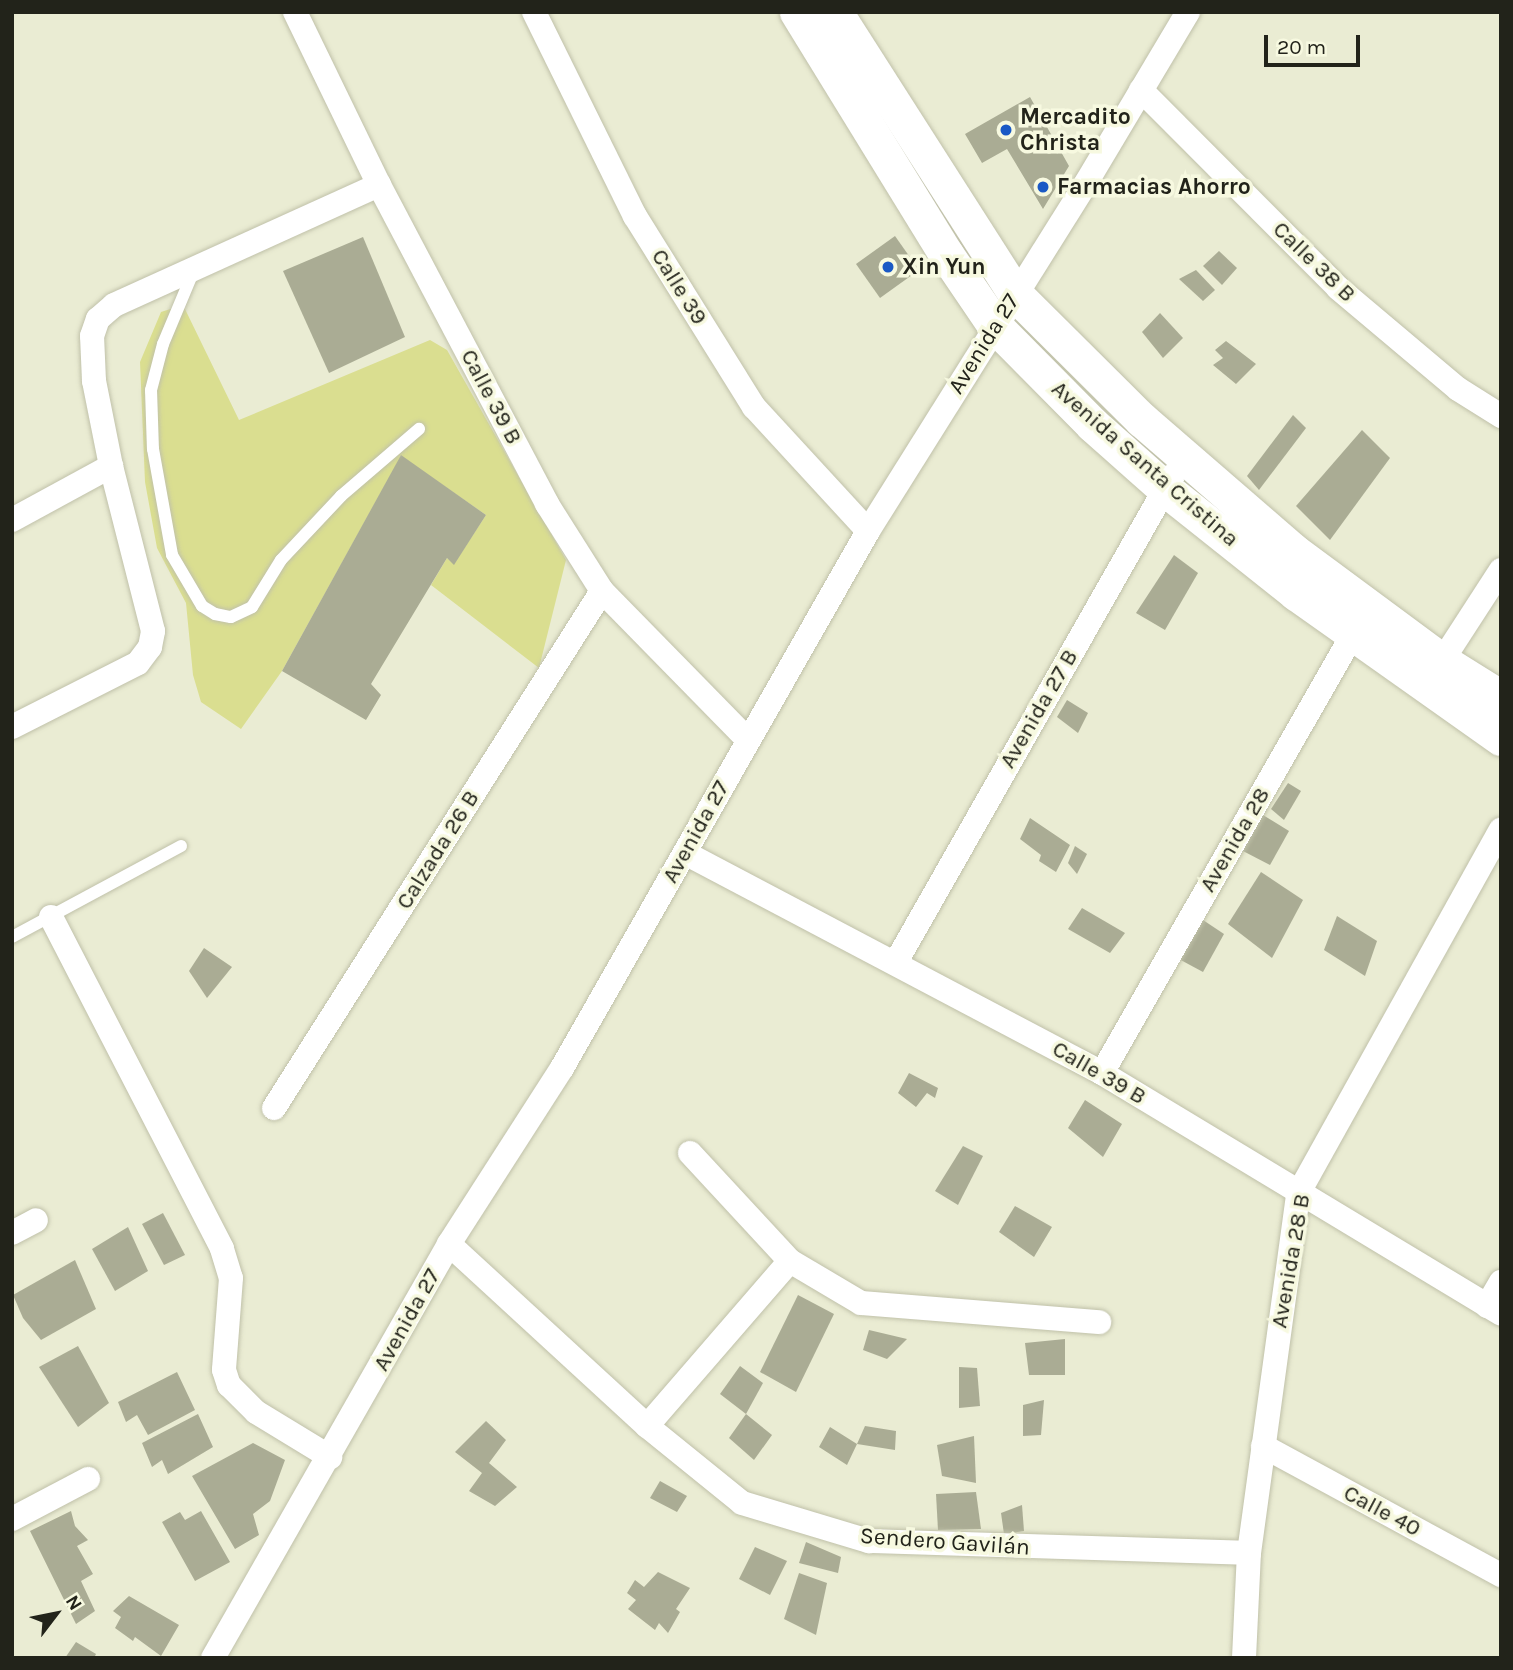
<!DOCTYPE html>
<html>
<head>
<meta charset="utf-8">
<style>
	body { margin:0 }
	#map { position:relative; width:1513px; height:1670px; overflow:hidden; background:#eaecd3; font-family:Karla,sans-serif }
	div>[style] { position:absolute }
	.green>* { inset:0; background:#dade90 }
	.building>* { inset:0; background:#aaac94 }
	.roads { filter:drop-shadow(0 0 2px #c0c1a9) drop-shadow(0 0 2px #c0c1a9) }
	.lane>* { height:12px; margin:-6px; padding:0 6px; transform-origin:6px; border-radius:6px; background:#fff }
	.street>* { height:24px; margin:-12px; padding:0 12px; transform-origin:12px; border-radius:12px; background:#fff }
	.secondary>* { height:35px; margin:-17.5px; padding:0 17.5px; transform-origin:17.5px; border-radius:17.5px; background:#fff }
	.dots>* { width:19px; height:19px; translate:-50% -50%; box-sizing:border-box; border:4px solid #f7f9e0; border-radius:50% }
	span { translate:-50% -50%; white-space:nowrap; text-align:center; line-height:1.15; -webkit-text-stroke:7px #f7f9e0; paint-order:stroke }
	.poi-label { font-size:23px; color:#22231a; font-weight:700 }
	.left { translate:0 -50%; text-align:left }
	.street-label { font-size:23px; color:#22231a }
	.frame { position:absolute; inset:0; border:14px solid #22231a; pointer-events:none }
	.north { position:absolute; left:21px; top:1579px; width:70px; height:70px; -webkit-text-stroke:5px #f7f9e0; paint-order:stroke; rotate:58deg; font-size:19px; font-weight:700; line-height:28px; text-align:center; color:#22231a }
	.north::after { content:''; display:block; margin:auto; width:24px; height:32px; background:#22231a; clip-path:polygon(50% 0,100% 100%,50% 72%,0 100%) }
	.scale { position:absolute; left:1264px; top:35px; width:96px; height:32px; box-sizing:border-box; border:4px solid #22231a; border-top:0; padding-left:9px; font-size:21px; line-height:24px; white-space:nowrap; color:#22231a; -webkit-text-stroke:5px #f7f9e0; paint-order:stroke }
</style>
</head>
<body>
<div id="map">
	<div class="green">
		<div style="clip-path:polygon(183px 305px,239px 420px,430px 340px,447px 350px,566px 560px,539px 668px,431px 585px,447px 558px,454px 564px,486px 515px,401px 456px,282px 671px,241px 729px,201px 702px,193px 675px,186px 603px,157px 548px,145px 482px,140px 362px,161px 312px)"></div>
	</div>
	<div class="building">
		<div style="clip-path:polygon(1030px 97px,1069px 166px,1043px 209px,1007px 149px,982px 163px,965px 134px)"></div>
		<div style="clip-path:polygon(895px 236px,919px 270px,880px 298px,856px 264px)"></div>
		<div style="clip-path:polygon(363px 237px,405px 337px,329px 373px,283px 271px)"></div>
		<div style="clip-path:polygon(1219px 251px,1237px 268px,1222px 285px,1203px 266px)"></div>
		<div style="clip-path:polygon(1196px 270px,1215px 290px,1203px 301px,1179px 279px)"></div>
		<div style="clip-path:polygon(1160px 313px,1183px 338px,1163px 358px,1142px 332px)"></div>
		<div style="clip-path:polygon(1226px 341px,1256px 364px,1236px 384px,1213px 365px,1223px 358px,1215px 350px)"></div>
		<div style="clip-path:polygon(1293px 415px,1306px 428px,1259px 490px,1247px 476px)"></div>
		<div style="clip-path:polygon(1362px 430px,1390px 458px,1330px 540px,1296px 506px)"></div>
		<div style="clip-path:polygon(401px 455px,486px 515px,454px 565px,447px 558px,371px 684px,381px 695px,366px 720px,282px 671px)"></div>
		<div style="clip-path:polygon(1174px 555px,1198px 573px,1165px 630px,1136px 613px)"></div>
		<div style="clip-path:polygon(1067px 700px,1088px 713px,1078px 733px,1057px 717px)"></div>
		<div style="clip-path:polygon(1288px 783px,1301px 791px,1284px 820px,1271px 809px)"></div>
		<div style="clip-path:polygon(1258px 812px,1289px 831px,1270px 865px,1241px 850px)"></div>
		<div style="clip-path:polygon(1030px 818px,1070px 845px,1056px 872px,1039px 861px,1041px 855px,1020px 839px)"></div>
		<div style="clip-path:polygon(1075px 846px,1087px 854px,1077px 874px,1068px 863px)"></div>
		<div style="clip-path:polygon(1261px 872px,1303px 900px,1272px 958px,1228px 924px)"></div>
		<div style="clip-path:polygon(1082px 908px,1125px 933px,1110px 953px,1068px 929px)"></div>
		<div style="clip-path:polygon(1337px 916px,1377px 941px,1365px 976px,1324px 950px)"></div>
		<div style="clip-path:polygon(1200px 918px,1224px 934px,1203px 972px,1177px 958px)"></div>
		<div style="clip-path:polygon(204px 948px,232px 967px,207px 998px,189px 971px)"></div>
		<div style="clip-path:polygon(909px 1073px,938px 1088px,935px 1098px,927px 1093px,916px 1107px,898px 1093px)"></div>
		<div style="clip-path:polygon(1085px 1100px,1122px 1124px,1103px 1157px,1068px 1128px)"></div>
		<div style="clip-path:polygon(963px 1146px,983px 1156px,958px 1205px,935px 1191px)"></div>
		<div style="clip-path:polygon(1015px 1206px,1052px 1227px,1034px 1257px,999px 1232px)"></div>
		<div style="clip-path:polygon(163px 1213px,185px 1255px,164px 1265px,142px 1224px)"></div>
		<div style="clip-path:polygon(128px 1227px,148px 1271px,115px 1291px,92px 1249px)"></div>
		<div style="clip-path:polygon(75px 1260px,96px 1309px,41px 1340px,23px 1318px,13px 1295px)"></div>
		<div style="clip-path:polygon(798px 1295px,834px 1314px,796px 1392px,760px 1372px)"></div>
		<div style="clip-path:polygon(869px 1330px,907px 1339px,887px 1359px,863px 1350px)"></div>
		<div style="clip-path:polygon(1065px 1339px,1065px 1375px,1029px 1375px,1025px 1343px)"></div>
		<div style="clip-path:polygon(78px 1346px,109px 1403px,78px 1427px,39px 1367px)"></div>
		<div style="clip-path:polygon(740px 1366px,763px 1383px,746px 1414px,720px 1394px)"></div>
		<div style="clip-path:polygon(959px 1367px,977px 1368px,980px 1406px,959px 1408px)"></div>
		<div style="clip-path:polygon(177px 1372px,195px 1410px,148px 1435px,137px 1415px,126px 1422px,118px 1402px)"></div>
		<div style="clip-path:polygon(1044px 1400px,1041px 1435px,1023px 1436px,1023px 1405px)"></div>
		<div style="clip-path:polygon(198px 1414px,213px 1447px,168px 1474px,162px 1460px,152px 1467px,142px 1443px)"></div>
		<div style="clip-path:polygon(746px 1414px,772px 1435px,754px 1460px,729px 1438px)"></div>
		<div style="clip-path:polygon(486px 1421px,506px 1440px,489px 1463px,517px 1487px,495px 1506px,469px 1491px,482px 1473px,455px 1452px)"></div>
		<div style="clip-path:polygon(865px 1426px,896px 1431px,895px 1450px,857px 1444px,847px 1465px,819px 1447px,830px 1427px,857px 1444px)"></div>
		<div style="clip-path:polygon(974px 1436px,976px 1483px,942px 1476px,937px 1445px)"></div>
		<div style="clip-path:polygon(253px 1443px,285px 1460px,270px 1501px,253px 1514px,259px 1535px,235px 1549px,192px 1476px)"></div>
		<div style="clip-path:polygon(660px 1481px,687px 1496px,677px 1512px,650px 1498px)"></div>
		<div style="clip-path:polygon(976px 1492px,981px 1529px,938px 1530px,936px 1494px)"></div>
		<div style="clip-path:polygon(1022px 1505px,1024px 1531px,1004px 1534px,1001px 1513px)"></div>
		<div style="clip-path:polygon(71px 1511px,75px 1526px,88px 1540px,77px 1546px,93px 1574px,81px 1581px,95px 1611px,76px 1624px,30px 1531px)"></div>
		<div style="clip-path:polygon(201px 1511px,230px 1562px,195px 1581px,162px 1522px,180px 1512px,185px 1520px)"></div>
		<div style="clip-path:polygon(806px 1542px,841px 1557px,838px 1573px,799px 1563px)"></div>
		<div style="clip-path:polygon(755px 1547px,787px 1561px,770px 1595px,739px 1579px)"></div>
		<div style="clip-path:polygon(658px 1572px,690px 1588px,676px 1609px,680px 1612px,668px 1633px,659px 1623px,655px 1630px,628px 1609px,636px 1600px,627px 1593px,635px 1580px,644px 1587px)"></div>
		<div style="clip-path:polygon(799px 1573px,827px 1583px,816px 1635px,784px 1619px)"></div>
		<div style="clip-path:polygon(129px 1596px,179px 1625px,161px 1656px,135px 1637px,133px 1641px,115px 1628px,121px 1617px,113px 1611px)"></div>
		<div style="clip-path:polygon(76px 1642px,96px 1654px,94px 1658px,65px 1658px)"></div>
	</div>
	<div class="roads">
		<div class="lane">
			<div style="left:194px;top:270px;width:80px;rotate:112.7deg"></div>
			<div style="left:163px;top:344px;width:48px;rotate:104.6deg"></div>
			<div style="left:151px;top:390px;width:59px;rotate:88.1deg"></div>
			<div style="left:153px;top:449px;width:108px;rotate:79.8deg"></div>
			<div style="left:172px;top:555px;width:59px;rotate:59.5deg"></div>
			<div style="left:202px;top:606px;width:15px;rotate:32deg"></div>
			<div style="left:215px;top:614px;width:16px;rotate:11deg"></div>
			<div style="left:231px;top:617px;width:23px;rotate:-25deg"></div>
			<div style="left:252px;top:607px;width:55px;rotate:-58.3deg"></div>
			<div style="left:281px;top:560px;width:88px;rotate:-46.8deg"></div>
			<div style="left:341px;top:496px;width:103px;rotate:-40.7deg"></div>
			<div style="left:12px;top:937px;width:192px;rotate:-28.3deg"></div>
		</div>
		<div class="street">
			<div style="left:295px;top:12px;width:192px;rotate:64.1deg"></div>
			<div style="left:379px;top:185px;width:361px;rotate:62.2deg"></div>
			<div style="left:547px;top:504px;width:103px;rotate:57.7deg"></div>
			<div style="left:602px;top:591px;width:207px;rotate:45.6deg"></div>
			<div style="left:534px;top:12px;width:228px;rotate:63.7deg"></div>
			<div style="left:635px;top:216px;width:225px;rotate:58.1deg"></div>
			<div style="left:754px;top:407px;width:168px;rotate:47.4deg"></div>
			<div style="left:1141px;top:90px;width:279px;rotate:45.1deg"></div>
			<div style="left:1338px;top:288px;width:157px;rotate:40.1deg"></div>
			<div style="left:1458px;top:389px;width:51px;rotate:32.1deg"></div>
			<div style="left:12px;top:520px;width:113px;rotate:-28.6deg"></div>
			<div style="left:1433px;top:675px;width:125px;rotate:-57.1deg"></div>
			<div style="left:12px;top:727px;width:141px;rotate:-26.9deg"></div>
			<div style="left:138px;top:663px;width:20px;rotate:-53deg"></div>
			<div style="left:150px;top:647px;width:16px;rotate:-79deg"></div>
			<div style="left:153px;top:631px;width:170px;rotate:-104.3deg"></div>
			<div style="left:111px;top:466px;width:87px;rotate:-101.3deg"></div>
			<div style="left:94px;top:381px;width:45px;rotate:-92.5deg"></div>
			<div style="left:92px;top:336px;width:18px;rotate:-71deg"></div>
			<div style="left:98px;top:319px;width:21px;rotate:-41deg"></div>
			<div style="left:114px;top:305px;width:291px;rotate:-24.4deg"></div>
			<div style="left:685px;top:853px;width:471px;rotate:27.8deg"></div>
			<div style="left:1102px;top:1073px;width:466px;rotate:31.1deg"></div>
			<div style="left:51px;top:917px;width:373px;rotate:62.7deg"></div>
			<div style="left:222px;top:1249px;width:30px;rotate:73deg"></div>
			<div style="left:231px;top:1278px;width:92px;rotate:94.4deg"></div>
			<div style="left:224px;top:1370px;width:16px;rotate:72deg"></div>
			<div style="left:229px;top:1385px;width:38px;rotate:45deg"></div>
			<div style="left:256px;top:1412px;width:87px;rotate:31.3deg"></div>
			<div style="left:896px;top:962px;width:560px;rotate:-60.37deg"></div>
			<div style="left:1102px;top:1073px;width:522px;rotate:-60.24deg"></div>
			<div style="left:274px;top:1108px;width:612px;rotate:-57.61deg"></div>
			<div style="left:690px;top:1153px;width:147px;rotate:47.2deg"></div>
			<div style="left:790px;top:1261px;width:82px;rotate:30.6deg"></div>
			<div style="left:861px;top:1303px;width:239px;rotate:4.6deg"></div>
			<div style="left:12px;top:1233px;width:27px;rotate:-28deg"></div>
			<div style="left:449px;top:1244px;width:269px;rotate:42.6deg"></div>
			<div style="left:647px;top:1426px;width:122px;rotate:39deg"></div>
			<div style="left:742px;top:1503px;width:133px;rotate:16.7deg"></div>
			<div style="left:869px;top:1541px;width:380px;rotate:1.8deg"></div>
			<div style="left:1487px;top:1306px;width:28px;rotate:-60deg"></div>
			<div style="left:647px;top:1426px;width:218px;rotate:-49.1deg"></div>
			<div style="left:1263px;top:1446px;width:271px;rotate:28.5deg"></div>
			<div style="left:12px;top:1519px;width:86px;rotate:-27.8deg"></div>
			<div style="left:213px;top:1658px;width:477px;rotate:-60.3deg"></div>
			<div style="left:449px;top:1244px;width:209px;rotate:-57.3deg"></div>
			<div style="left:562px;top:1068px;width:618px;rotate:-60.32deg"></div>
			<div style="left:868px;top:531px;width:411px;rotate:-57.9deg"></div>
			<div style="left:1086px;top:183px;width:199px;rotate:-59.2deg"></div>
			<div style="left:1244px;top:1658px;width:105px;rotate:-87.3deg"></div>
			<div style="left:1249px;top:1553px;width:362px;rotate:-82.2deg"></div>
			<div style="left:1298px;top:1194px;width:417px;rotate:-60.9deg"></div>
		</div>
		<div class="secondary">
			<div style="left:797px;top:12px;width:284px;rotate:58.4deg"></div>
			<div style="left:946px;top:254px;width:87px;rotate:55.8deg"></div>
			<div style="left:995px;top:326px;width:139px;rotate:45.3deg"></div>
			<div style="left:1093px;top:425px;width:95px;rotate:41.6deg"></div>
			<div style="left:1164px;top:488px;width:169px;rotate:38.5deg"></div>
			<div style="left:1296px;top:593px;width:251px;rotate:35.3deg"></div>
			<div style="left:835px;top:12px;width:336px;rotate:57.4deg"></div>
			<div style="left:1016px;top:295px;width:177px;rotate:44.8deg"></div>
			<div style="left:1142px;top:420px;width:198px;rotate:40.9deg"></div>
			<div style="left:1292px;top:550px;width:187px;rotate:36.5deg"></div>
			<div style="left:1442px;top:661px;width:70px;rotate:32.1deg"></div>
		</div>
	</div>
	<div class="dots">
		<div style="left:1006px;top:130px;background:#1a59c5"></div>
		<div style="left:1043px;top:187px;background:#1a59c5"></div>
		<div style="left:888px;top:267px;background:#1a59c5"></div>
	</div>
	<div class="poi-label">
		<span class="left" style="left:1020px;top:130px">Mercadito<br>Christa</span>
		<span class="left" style="left:1057px;top:187px">Farmacias Ahorro</span>
		<span class="left" style="left:902px;top:267px">Xin Yun</span>
	</div>
	<div class="street-label">
		<span style="left:1314px;top:262px;rotate:44deg">Calle 38 B</span>
		<span style="left:679px;top:287px;rotate:58deg">Calle 39</span>
		<span style="left:984px;top:344px;rotate:-58deg">Avenida 27</span>
		<span style="left:491px;top:397px;rotate:62deg">Calle 39 B</span>
		<span style="left:1145px;top:464px;rotate:41deg">Avenida Santa Cristina</span>
		<span style="left:1039px;top:709px;rotate:-60deg">Avenida 27 B</span>
		<span style="left:696px;top:832px;rotate:-61deg">Avenida 27</span>
		<span style="left:1235px;top:840px;rotate:-60deg">Avenida 28</span>
		<span style="left:438px;top:850px;rotate:-58deg">Calzada 26 B</span>
		<span style="left:1099px;top:1073px;rotate:30deg">Calle 39 B</span>
		<span style="left:1291px;top:1261px;rotate:-80deg">Avenida 28 B</span>
		<span style="left:407px;top:1320px;rotate:-61deg">Avenida 27</span>
		<span style="left:1382px;top:1511px;rotate:28deg">Calle 40</span>
		<span style="left:945px;top:1542px;rotate:4deg">Sendero Gavilán</span>
	</div>
	<div class="frame"></div>
	<div class="north">N</div>
	<div class="scale">20 m</div>
</div>
</body>
</html>
